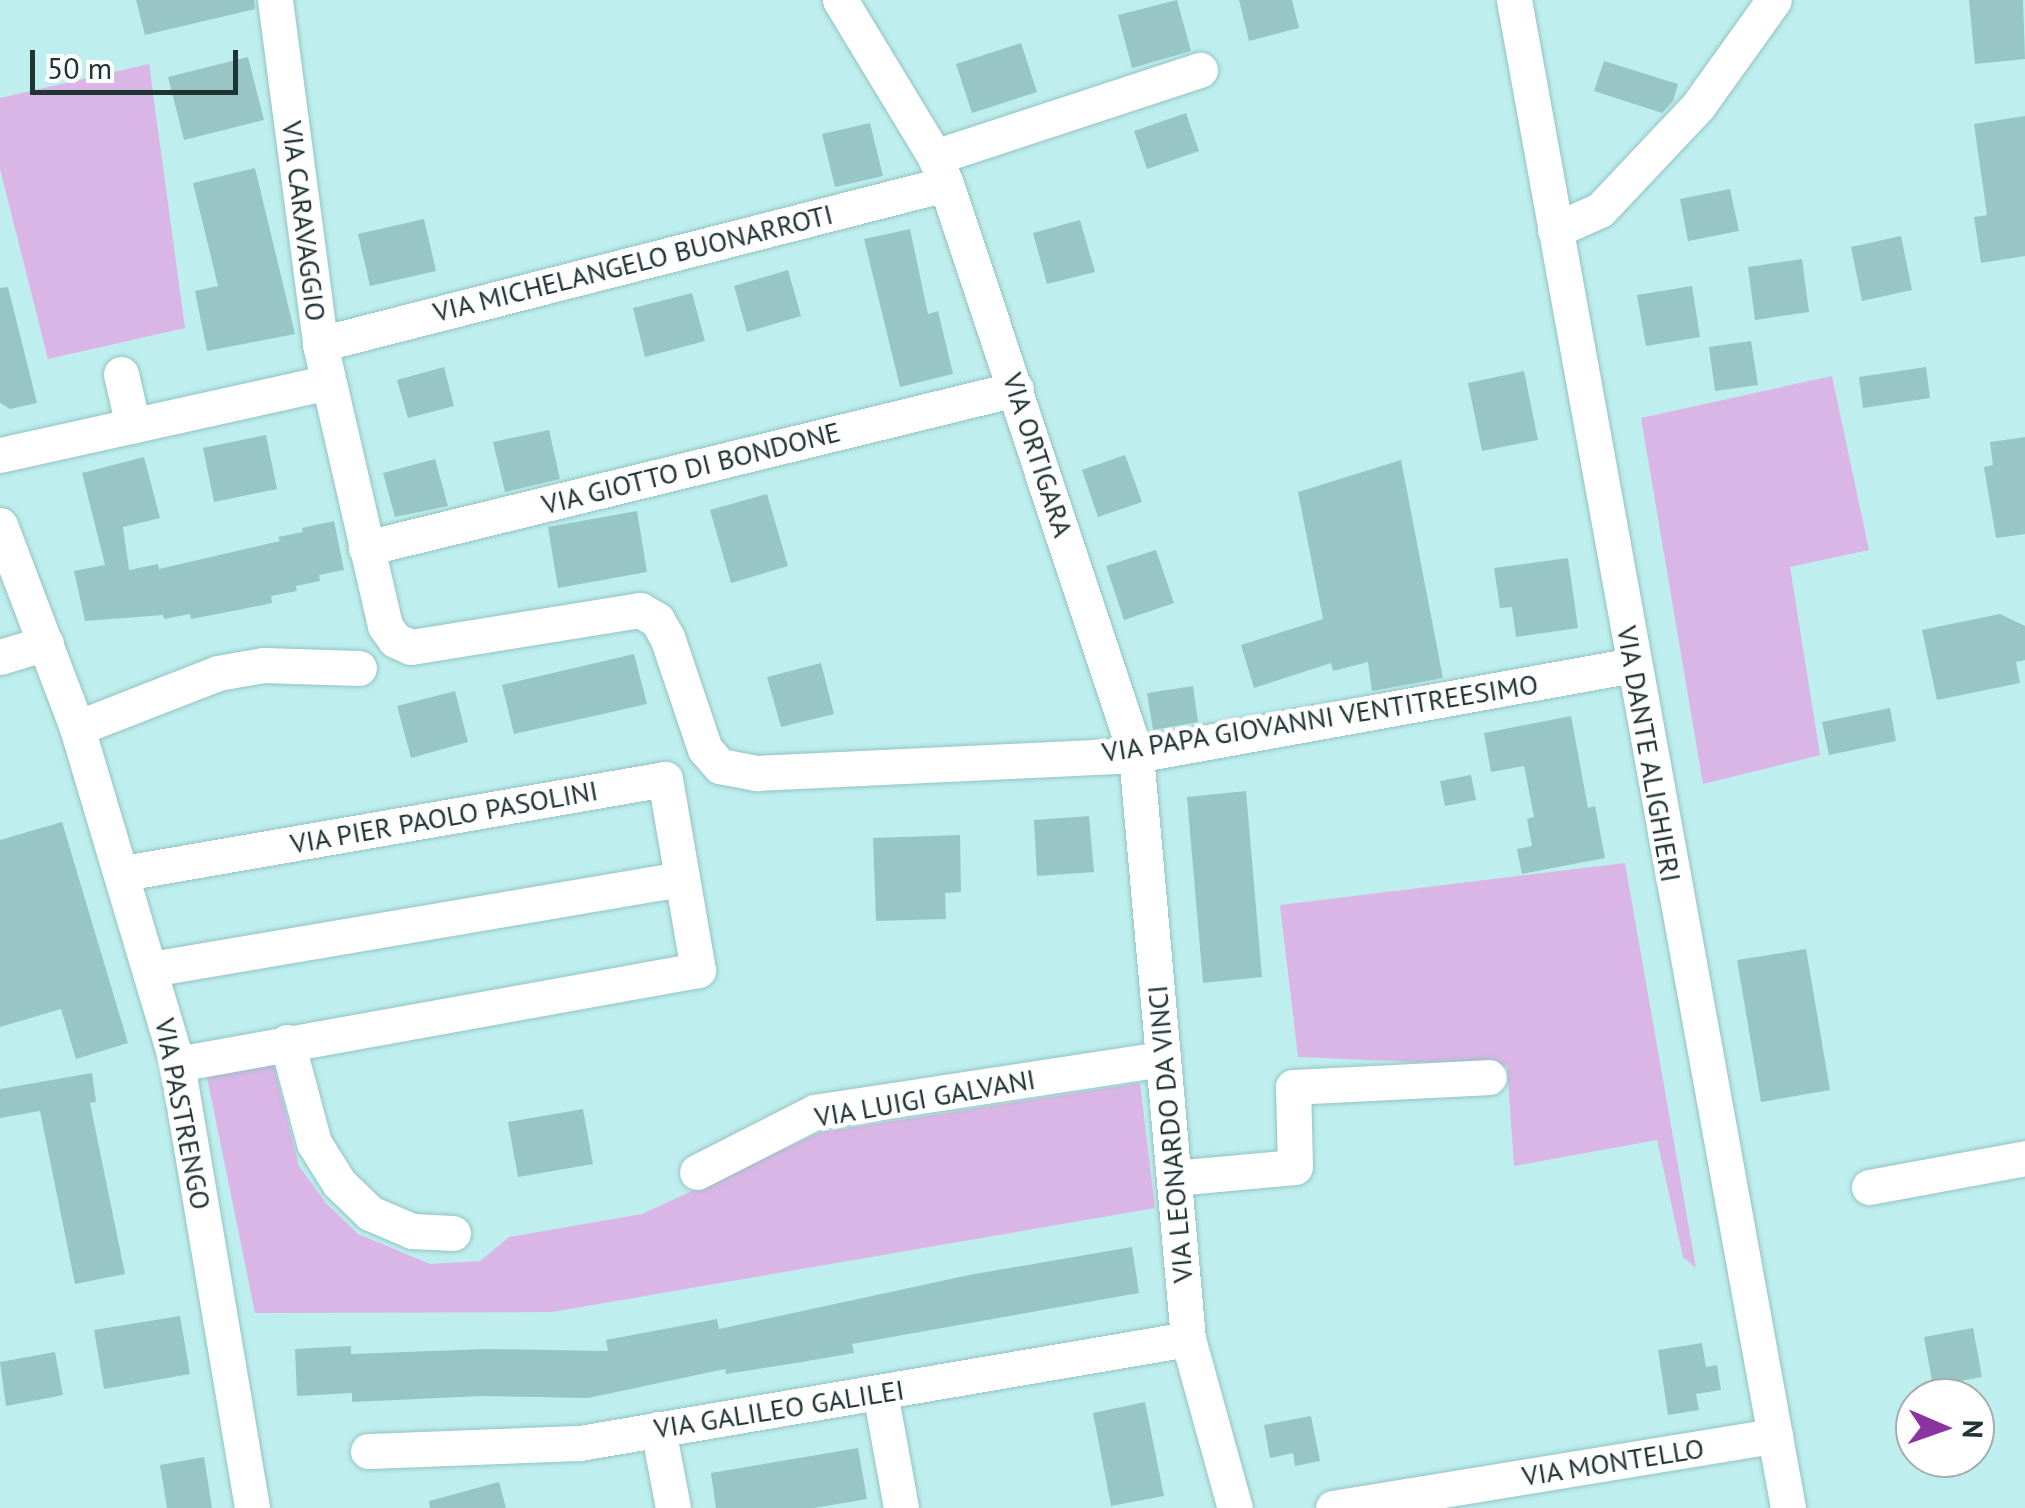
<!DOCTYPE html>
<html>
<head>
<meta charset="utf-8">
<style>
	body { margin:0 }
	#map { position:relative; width:2025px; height:1508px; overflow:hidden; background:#beefee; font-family:"PT Sans",sans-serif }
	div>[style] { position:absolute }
	.green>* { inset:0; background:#dab6e6 }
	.building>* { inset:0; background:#97c6c5 }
	.roads { filter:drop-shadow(0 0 2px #94c3c2) drop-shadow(0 0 2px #94c3c2) }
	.minor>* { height:35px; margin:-17.5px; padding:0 17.5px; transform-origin:17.5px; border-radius:17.5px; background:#fff }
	span { translate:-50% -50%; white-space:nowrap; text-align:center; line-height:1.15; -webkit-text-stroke:9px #fff; paint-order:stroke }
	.street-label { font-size:28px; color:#213434 }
	.north { position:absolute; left:1895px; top:1378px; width:100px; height:100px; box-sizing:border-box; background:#fff; border:2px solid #a6aeae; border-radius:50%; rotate:92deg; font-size:28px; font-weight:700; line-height:40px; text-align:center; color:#213434 }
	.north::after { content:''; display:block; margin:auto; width:35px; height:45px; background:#8934a1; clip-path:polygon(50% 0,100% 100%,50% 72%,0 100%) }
	.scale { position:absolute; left:30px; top:50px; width:208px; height:45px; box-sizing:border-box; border:5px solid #213434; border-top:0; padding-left:12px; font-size:30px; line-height:35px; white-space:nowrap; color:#213434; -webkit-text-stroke:8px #fff; paint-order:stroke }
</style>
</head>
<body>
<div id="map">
	<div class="green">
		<div style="clip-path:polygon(149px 64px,185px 328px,48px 359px,0 169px,0 98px)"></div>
		<div style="clip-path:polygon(1832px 376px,1869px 550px,1790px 567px,1820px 755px,1703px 784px,1641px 418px)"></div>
		<div style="clip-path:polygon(1625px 863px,1696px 1268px,1683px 1257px,1657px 1140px,1514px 1166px,1507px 1066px,1298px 1057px,1280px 905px)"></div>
		<div style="clip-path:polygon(273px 1062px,299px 1166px,326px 1203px,358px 1234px,430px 1264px,480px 1261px,509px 1237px,642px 1214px,821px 1132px,1140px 1083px,1155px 1208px,552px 1312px,255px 1313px,206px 1072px)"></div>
	</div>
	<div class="building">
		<div style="clip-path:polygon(136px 0,254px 0,255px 9px,145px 35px)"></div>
		<div style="clip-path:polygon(1177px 0,1191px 51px,1132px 68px,1118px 15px)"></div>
		<div style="clip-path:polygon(1239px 0,1292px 0,1299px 28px,1249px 41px)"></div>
		<div style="clip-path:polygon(1969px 0,2023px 0,2025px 59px,1975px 64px)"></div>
		<div style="clip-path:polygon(1021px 43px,1037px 92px,972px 113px,956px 64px)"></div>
		<div style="clip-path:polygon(248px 57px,264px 120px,184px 140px,168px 77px)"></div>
		<div style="clip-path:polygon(1604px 61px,1678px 84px,1673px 101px,1662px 113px,1594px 91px)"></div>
		<div style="clip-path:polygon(1186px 113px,1199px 151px,1147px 169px,1134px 131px)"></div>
		<div style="clip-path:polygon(2025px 116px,2025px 256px,1981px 263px,1974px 217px,1987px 215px,1974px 124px)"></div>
		<div style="clip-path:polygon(870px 123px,883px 176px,835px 187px,822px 134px)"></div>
		<div style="clip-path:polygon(255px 168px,295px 334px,207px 351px,195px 291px,218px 286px,193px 183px)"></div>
		<div style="clip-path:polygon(1730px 189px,1739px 231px,1688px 241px,1680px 199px)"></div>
		<div style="clip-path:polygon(424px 219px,436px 271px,370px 286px,358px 234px)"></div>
		<div style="clip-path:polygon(1080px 220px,1095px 272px,1047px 284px,1033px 233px)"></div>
		<div style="clip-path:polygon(910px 229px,928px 314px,938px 311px,953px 374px,900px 387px,864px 239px)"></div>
		<div style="clip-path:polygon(1901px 236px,1912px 290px,1862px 301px,1851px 247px)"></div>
		<div style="clip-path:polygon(1802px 259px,1809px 312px,1755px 320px,1748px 267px)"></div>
		<div style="clip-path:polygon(788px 270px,801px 316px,747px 332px,734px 286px)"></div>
		<div style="clip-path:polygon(1692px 286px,1700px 337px,1646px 346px,1637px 295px)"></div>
		<div style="clip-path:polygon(8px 287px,37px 403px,10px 409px,0 403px,0 288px)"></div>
		<div style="clip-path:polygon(692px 293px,705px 341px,645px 357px,633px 308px)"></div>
		<div style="clip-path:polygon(1751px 341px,1758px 385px,1715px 391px,1709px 347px)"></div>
		<div style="clip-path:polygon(444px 367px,454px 406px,408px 418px,397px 380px)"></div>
		<div style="clip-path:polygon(1926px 367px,1930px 398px,1863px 408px,1859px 377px)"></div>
		<div style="clip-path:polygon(1524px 371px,1538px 440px,1482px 451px,1468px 383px)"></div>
		<div style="clip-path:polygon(549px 430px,560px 479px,505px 492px,493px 442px)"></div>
		<div style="clip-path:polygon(266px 435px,277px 489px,214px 502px,203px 448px)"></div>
		<div style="clip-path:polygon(2025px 437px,2025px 534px,1996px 538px,1984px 467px,1993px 465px,1990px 442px)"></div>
		<div style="clip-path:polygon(1125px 455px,1142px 502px,1098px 517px,1082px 470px)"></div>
		<div style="clip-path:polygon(144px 457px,160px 518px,123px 527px,129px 570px,158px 564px,159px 569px,280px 541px,278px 537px,303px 532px,302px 528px,334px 521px,344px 570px,319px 575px,320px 581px,296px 586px,297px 591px,271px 596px,272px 603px,243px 609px,191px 619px,190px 614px,164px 619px,163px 615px,85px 621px,74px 571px,105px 565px,82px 473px)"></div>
		<div style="clip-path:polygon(435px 459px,448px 506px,395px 517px,383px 473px)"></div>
		<div style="clip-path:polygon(1401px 460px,1443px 678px,1372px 691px,1368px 662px,1333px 671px,1331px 663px,1254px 688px,1241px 645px,1323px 619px,1298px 492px)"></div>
		<div style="clip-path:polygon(767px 494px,788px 566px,731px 583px,710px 510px)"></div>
		<div style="clip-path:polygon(637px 511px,647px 572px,558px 588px,548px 527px)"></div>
		<div style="clip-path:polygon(1156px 550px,1174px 603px,1124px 620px,1106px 566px)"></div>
		<div style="clip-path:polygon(1568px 558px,1578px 628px,1516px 637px,1512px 607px,1500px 608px,1494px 568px)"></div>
		<div style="clip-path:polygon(2000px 614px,2025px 626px,2025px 660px,2016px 662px,2020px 683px,1937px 700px,1922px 630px)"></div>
		<div style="clip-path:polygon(634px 654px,647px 704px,514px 734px,502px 685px)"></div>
		<div style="clip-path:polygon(821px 663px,834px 714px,781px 727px,767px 677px)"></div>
		<div style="clip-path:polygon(1193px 686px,1198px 722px,1153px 730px,1147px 693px)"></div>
		<div style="clip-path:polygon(455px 691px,468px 742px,411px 758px,397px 706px)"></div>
		<div style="clip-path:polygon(1890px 708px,1896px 741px,1829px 755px,1822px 722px)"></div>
		<div style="clip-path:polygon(1571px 716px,1588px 808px,1595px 806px,1605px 858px,1522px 874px,1517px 849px,1532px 846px,1527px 819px,1534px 817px,1524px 766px,1491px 772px,1484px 733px)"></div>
		<div style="clip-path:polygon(1471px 775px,1476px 800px,1445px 806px,1440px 781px)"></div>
		<div style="clip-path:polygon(1246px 791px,1262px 977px,1203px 983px,1187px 797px)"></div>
		<div style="clip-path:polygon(1089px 816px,1094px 872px,1037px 876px,1034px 820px)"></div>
		<div style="clip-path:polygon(62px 822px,128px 1043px,76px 1059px,61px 1009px,0 1027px,0 840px)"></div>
		<div style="clip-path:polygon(960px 835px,961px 892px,945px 893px,946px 919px,876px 921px,873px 838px)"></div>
		<div style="clip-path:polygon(1806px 949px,1830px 1090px,1761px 1102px,1737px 960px)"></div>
		<div style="clip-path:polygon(92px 1073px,96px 1102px,90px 1103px,125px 1274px,75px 1284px,40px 1111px,0 1118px,0 1089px)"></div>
		<div style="clip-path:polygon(583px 1109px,593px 1164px,518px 1177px,508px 1122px)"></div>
		<div style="clip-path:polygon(1132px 1247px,1139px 1293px,852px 1344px,854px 1353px,796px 1363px,726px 1374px,725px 1369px,588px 1398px,482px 1396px,352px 1402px,352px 1393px,297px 1396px,295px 1349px,351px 1346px,351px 1354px,485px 1349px,608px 1351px,606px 1340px,717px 1319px,719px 1329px,969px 1275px)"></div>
		<div style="clip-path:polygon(180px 1316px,190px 1374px,104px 1389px,94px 1330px)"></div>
		<div style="clip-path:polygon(1973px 1328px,1982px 1377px,1933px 1386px,1924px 1337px)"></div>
		<div style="clip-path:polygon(1702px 1343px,1706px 1367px,1717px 1365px,1721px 1390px,1696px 1394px,1699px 1410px,1668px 1415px,1658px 1350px)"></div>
		<div style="clip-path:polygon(55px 1352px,63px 1395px,6px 1406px,0 1362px)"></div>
		<div style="clip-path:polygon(1145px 1402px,1164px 1496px,1111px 1506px,1093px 1413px)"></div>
		<div style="clip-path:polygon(1311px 1416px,1320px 1461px,1295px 1466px,1293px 1453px,1270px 1458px,1264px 1425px)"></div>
		<div style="clip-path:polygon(858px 1448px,867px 1499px,814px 1508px,716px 1508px,711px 1473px)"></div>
		<div style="clip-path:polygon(204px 1457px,212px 1508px,167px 1508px,160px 1465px)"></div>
		<div style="clip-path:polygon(499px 1482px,506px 1508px,430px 1508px,429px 1501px)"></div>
	</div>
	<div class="roads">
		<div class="minor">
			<div style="left:275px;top:0;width:347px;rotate:82.5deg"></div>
			<div style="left:320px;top:344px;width:289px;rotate:77deg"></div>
			<div style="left:385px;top:626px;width:17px;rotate:54deg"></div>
			<div style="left:395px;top:640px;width:17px;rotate:24deg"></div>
			<div style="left:411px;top:647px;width:232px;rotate:-9.2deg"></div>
			<div style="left:640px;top:610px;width:20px;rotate:30deg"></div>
			<div style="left:657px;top:620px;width:20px;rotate:60deg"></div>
			<div style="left:667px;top:637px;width:118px;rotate:71.3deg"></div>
			<div style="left:705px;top:749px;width:23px;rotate:49deg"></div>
			<div style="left:720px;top:766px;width:38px;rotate:11deg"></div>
			<div style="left:757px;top:773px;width:379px;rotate:-2.7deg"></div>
			<div style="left:1136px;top:755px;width:505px;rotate:-10.26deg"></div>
			<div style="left:840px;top:0;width:184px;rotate:58.8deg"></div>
			<div style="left:935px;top:157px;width:29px;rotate:68deg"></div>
			<div style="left:946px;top:184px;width:602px;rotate:71.6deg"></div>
			<div style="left:1136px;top:755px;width:586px;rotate:84.91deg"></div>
			<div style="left:1188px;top:1339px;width:175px;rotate:74.5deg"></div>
			<div style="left:1514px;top:0;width:1533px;rotate:79.7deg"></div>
			<div style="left:935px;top:157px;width:279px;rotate:-18.2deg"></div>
			<div style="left:1555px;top:230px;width:49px;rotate:-24deg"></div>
			<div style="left:1600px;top:210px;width:143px;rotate:-46.7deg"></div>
			<div style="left:1698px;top:106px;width:130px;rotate:-54.4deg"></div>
			<div style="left:320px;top:344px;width:646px;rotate:-14.34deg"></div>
			<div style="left:121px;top:374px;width:53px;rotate:77deg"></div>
			<div style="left:0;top:455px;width:336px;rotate:-12.5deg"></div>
			<div style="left:0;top:525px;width:217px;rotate:69.2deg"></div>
			<div style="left:77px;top:728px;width:351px;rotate:73.4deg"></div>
			<div style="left:177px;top:1064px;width:450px;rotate:80.4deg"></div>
			<div style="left:366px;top:548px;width:669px;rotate:-13.75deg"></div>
			<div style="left:0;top:657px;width:48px;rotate:-16.9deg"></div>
			<div style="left:77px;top:728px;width:151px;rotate:-21.3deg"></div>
			<div style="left:218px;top:673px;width:46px;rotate:-10.1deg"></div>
			<div style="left:263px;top:665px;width:96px;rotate:1.8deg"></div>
			<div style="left:124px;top:873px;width:549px;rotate:-9.86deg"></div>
			<div style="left:665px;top:779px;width:194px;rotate:80.2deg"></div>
			<div style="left:698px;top:970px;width:529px;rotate:169.77deg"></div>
			<div style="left:151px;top:969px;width:538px;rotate:-9.64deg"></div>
			<div style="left:287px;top:1042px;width:105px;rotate:75deg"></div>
			<div style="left:314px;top:1143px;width:47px;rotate:58deg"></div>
			<div style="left:339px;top:1183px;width:43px;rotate:44.1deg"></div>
			<div style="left:370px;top:1213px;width:46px;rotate:23.2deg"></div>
			<div style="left:412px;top:1231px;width:41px;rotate:2.8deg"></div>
			<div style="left:697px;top:1172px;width:132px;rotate:-27deg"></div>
			<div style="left:815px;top:1112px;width:352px;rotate:-8.7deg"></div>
			<div style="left:1174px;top:1178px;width:121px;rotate:-5.2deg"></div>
			<div style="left:1295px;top:1167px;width:80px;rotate:-91.4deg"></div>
			<div style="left:1293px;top:1087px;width:196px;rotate:-2.9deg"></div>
			<div style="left:1869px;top:1187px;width:159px;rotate:-10.5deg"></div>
			<div style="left:880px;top:1392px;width:118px;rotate:79.7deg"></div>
			<div style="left:658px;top:1429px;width:80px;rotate:79.2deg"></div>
			<div style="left:368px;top:1451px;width:212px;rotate:-2.2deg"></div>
			<div style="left:580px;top:1443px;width:617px;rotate:-9.71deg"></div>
			<div style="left:1333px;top:1508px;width:448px;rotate:-9.3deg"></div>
		</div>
	</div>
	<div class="street-label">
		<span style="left:304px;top:221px;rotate:83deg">VIA CARAVAGGIO</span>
		<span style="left:633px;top:263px;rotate:-14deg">VIA MICHELANGELO BUONARROTI</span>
		<span style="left:1038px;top:455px;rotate:72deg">VIA ORTIGARA</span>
		<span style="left:691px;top:468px;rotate:-14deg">VIA GIOTTO DI BONDONE</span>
		<span style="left:1320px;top:718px;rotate:-9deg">VIA PAPA GIOVANNI VENTITREESIMO</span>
		<span style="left:1649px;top:754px;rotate:80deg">VIA DANTE ALIGHIERI</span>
		<span style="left:444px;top:817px;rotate:-10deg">VIA PIER PAOLO PASOLINI</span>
		<span style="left:925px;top:1098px;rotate:-10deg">VIA LUIGI GALVANI</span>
		<span style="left:183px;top:1114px;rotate:79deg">VIA PASTRENGO</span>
		<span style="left:1170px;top:1134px;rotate:-95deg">VIA LEONARDO DA VINCI</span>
		<span style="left:779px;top:1409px;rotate:-9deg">VIA GALILEO GALILEI</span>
		<span style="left:1613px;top:1462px;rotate:-9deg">VIA MONTELLO</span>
	</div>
	<div class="north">N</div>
	<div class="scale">50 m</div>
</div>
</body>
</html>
